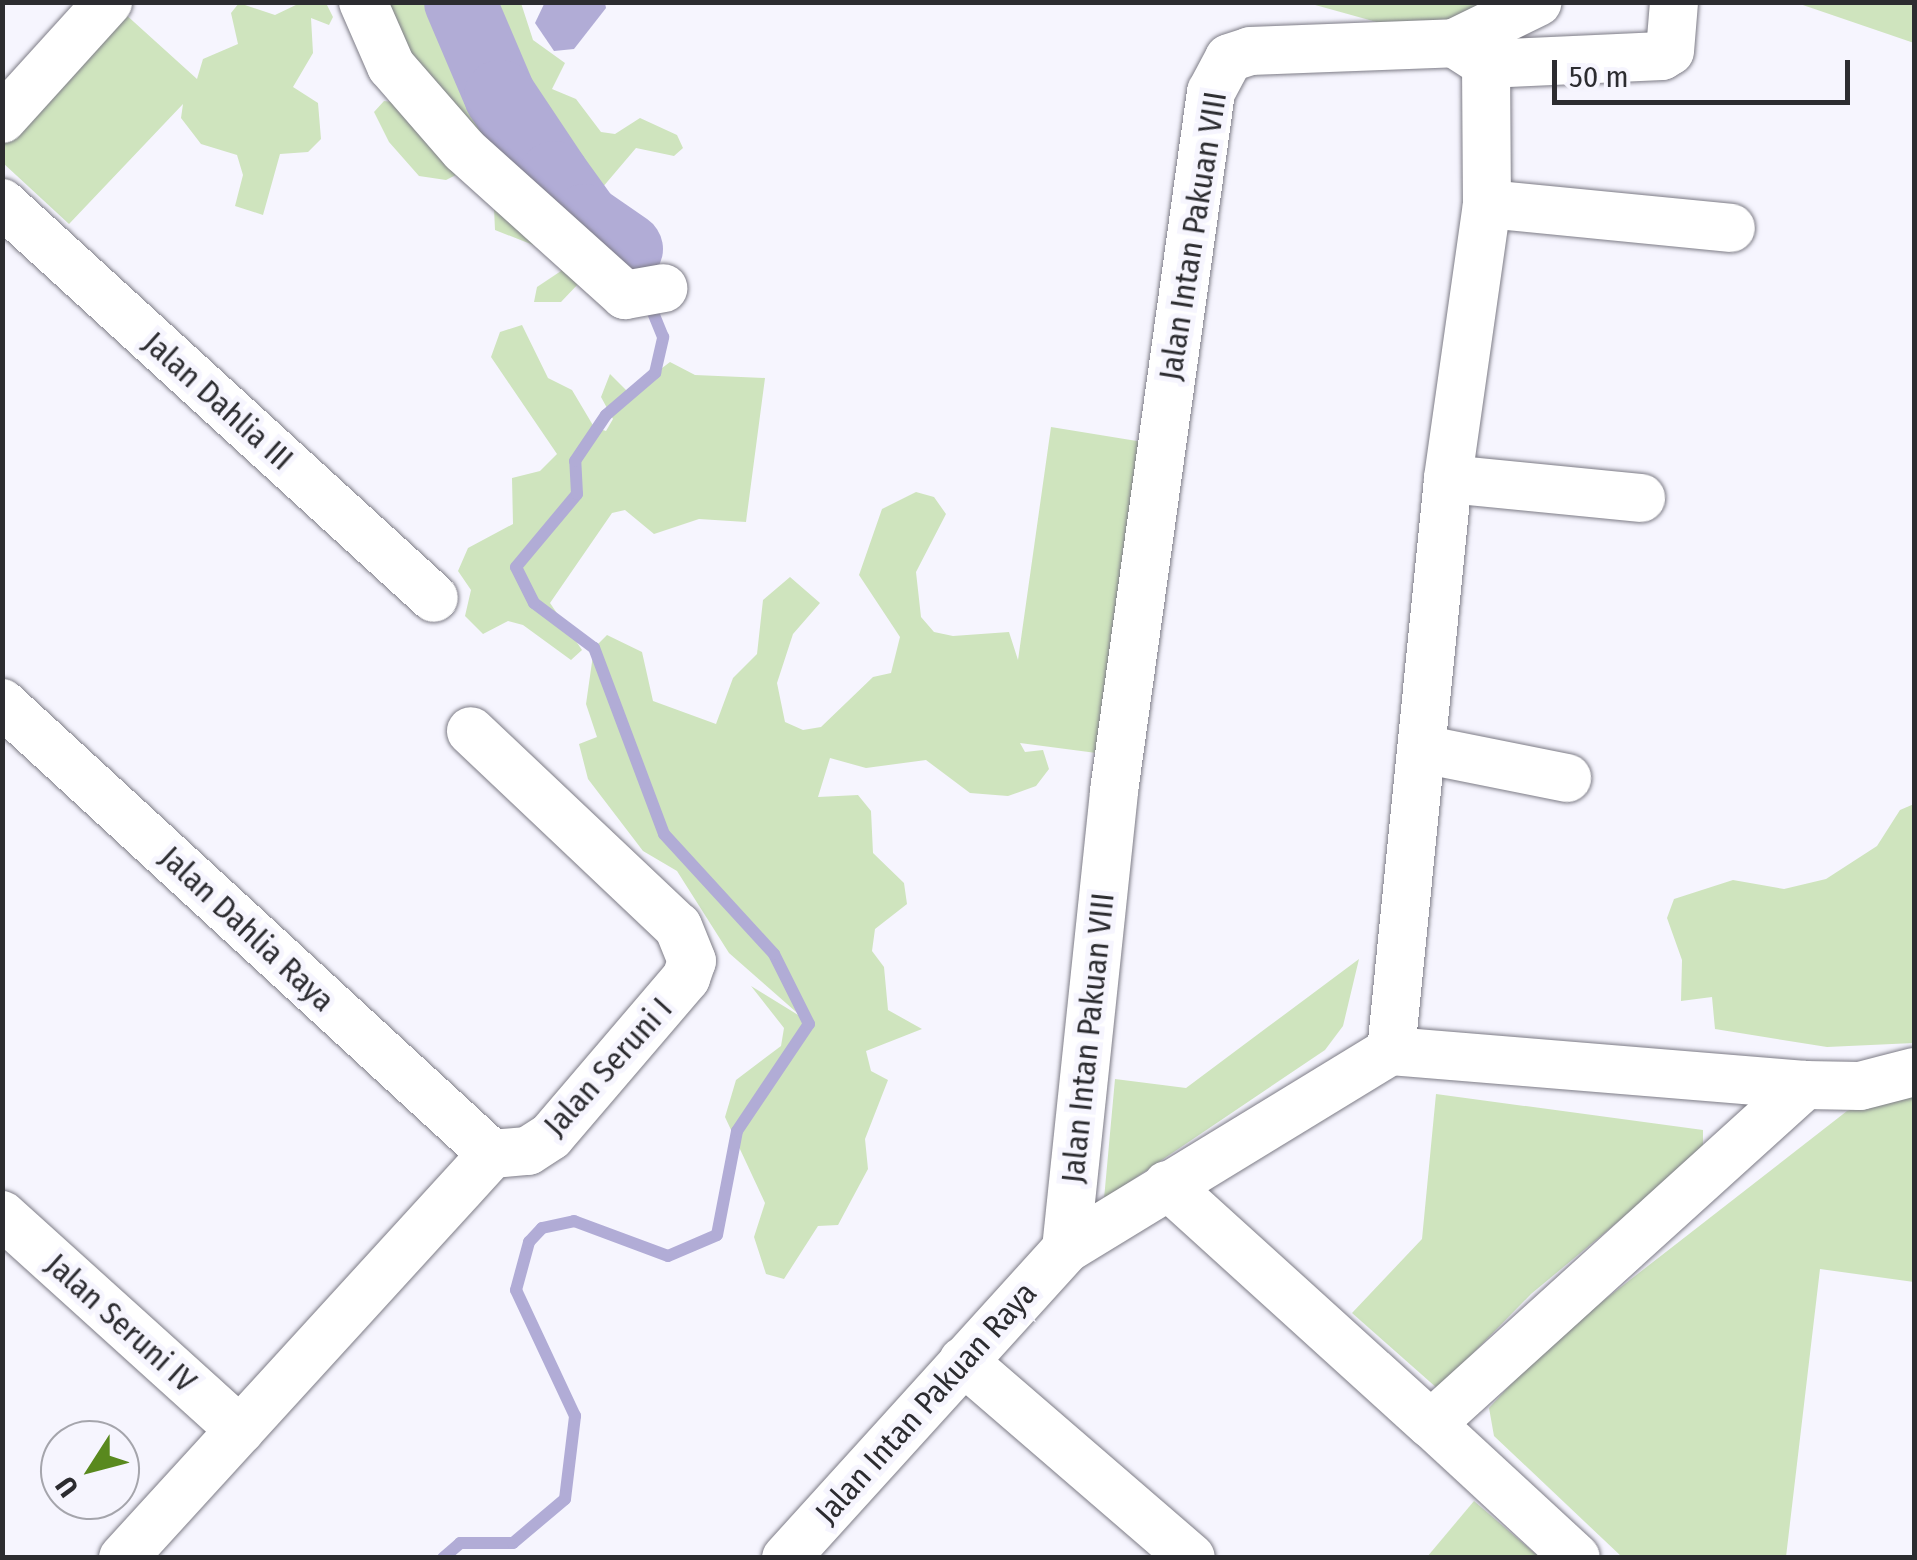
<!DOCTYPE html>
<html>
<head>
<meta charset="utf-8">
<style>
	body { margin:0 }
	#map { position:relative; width:1917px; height:1560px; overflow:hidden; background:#f6f5fe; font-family:"Fira Sans Condensed",sans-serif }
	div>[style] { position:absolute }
	.green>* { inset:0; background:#cfe4be }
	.water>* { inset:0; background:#b1acd6 }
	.stream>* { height:12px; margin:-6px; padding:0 6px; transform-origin:6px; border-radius:6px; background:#b1acd6 }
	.river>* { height:72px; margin:-36px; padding:0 36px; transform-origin:36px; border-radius:36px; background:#b1acd6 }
	.roads { filter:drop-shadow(0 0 2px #7d7c86) drop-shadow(0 0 2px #7d7c86) }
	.street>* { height:48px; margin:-24px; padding:0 24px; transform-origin:24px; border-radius:24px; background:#fff }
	span { translate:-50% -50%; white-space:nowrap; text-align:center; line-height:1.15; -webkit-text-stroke:10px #f6f5fe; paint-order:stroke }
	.street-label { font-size:32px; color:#2c2c30 }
	.frame { position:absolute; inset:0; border:5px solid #2c2c30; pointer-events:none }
	.north { position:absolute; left:40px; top:1420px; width:100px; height:100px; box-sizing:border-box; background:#f6f5fe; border:2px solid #a5a5ac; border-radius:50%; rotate:234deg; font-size:28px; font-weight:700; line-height:40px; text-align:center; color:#2c2c30 }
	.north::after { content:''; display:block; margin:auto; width:35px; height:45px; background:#59891e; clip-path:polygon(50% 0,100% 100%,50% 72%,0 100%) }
	.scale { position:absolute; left:1552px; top:60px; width:298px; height:45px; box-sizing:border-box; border:5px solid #2c2c30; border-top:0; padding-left:12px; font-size:30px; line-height:35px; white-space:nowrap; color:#2c2c30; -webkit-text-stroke:8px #f6f5fe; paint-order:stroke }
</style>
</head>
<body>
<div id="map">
	<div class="green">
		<div style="clip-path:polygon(113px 3px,197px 79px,203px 59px,238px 44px,231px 13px,239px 3px,275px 15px,300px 3px,326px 3px,333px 17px,329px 25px,311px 18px,313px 53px,293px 87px,318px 103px,321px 139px,308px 152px,280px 154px,263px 215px,235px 206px,243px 175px,237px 155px,201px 144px,181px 118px,183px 104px,69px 224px,3px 163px,2px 125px)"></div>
		<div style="clip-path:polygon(383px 3px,521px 3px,533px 40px,565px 63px,552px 89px,576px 99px,601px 132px,615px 134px,640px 118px,677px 135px,683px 148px,674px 156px,636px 148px,602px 188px,603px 213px,628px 240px,629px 267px,579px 283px,561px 302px,534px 302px,537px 287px,561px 271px,561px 256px,495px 230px,493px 186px,468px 169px,446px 180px,419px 176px,389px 142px,374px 112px,384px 101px,411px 104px,417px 91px,408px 46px,386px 27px)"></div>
		<div style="clip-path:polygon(1308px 3px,1543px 3px,1427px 36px)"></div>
		<div style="clip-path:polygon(1797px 3px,1914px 3px,1914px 43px)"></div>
		<div style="clip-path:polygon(522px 325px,548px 378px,572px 390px,594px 427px,606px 431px,613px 419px,601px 397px,610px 374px,629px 393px,670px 362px,695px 375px,765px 378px,746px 522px,699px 519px,654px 534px,625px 510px,612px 513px,550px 603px,582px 650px,571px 660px,523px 625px,508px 621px,483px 634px,465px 616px,471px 590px,458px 571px,468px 548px,513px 524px,512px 478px,540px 471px,557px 454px,491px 357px,500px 332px)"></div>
		<div style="clip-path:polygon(1051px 427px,1143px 442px,1104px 754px,1020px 743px,1025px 752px,1043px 750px,1049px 769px,1036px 786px,1008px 796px,970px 793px,926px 760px,866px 768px,830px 758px,818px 797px,858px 795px,871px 811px,873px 853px,904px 883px,907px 904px,875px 929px,872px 951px,884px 967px,888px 1010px,922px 1029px,866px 1051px,871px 1071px,888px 1080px,865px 1139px,868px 1169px,838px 1225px,818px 1226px,784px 1279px,766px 1274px,754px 1237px,765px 1203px,725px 1117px,736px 1080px,781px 1046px,784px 1028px,751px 986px,803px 1018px,729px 953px,677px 871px,643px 851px,588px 779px,579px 744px,597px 737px,586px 704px,594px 648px,607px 635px,642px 652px,653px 701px,716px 724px,733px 678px,757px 654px,763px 600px,790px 577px,820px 603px,793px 634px,777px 683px,785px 722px,803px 730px,821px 727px,873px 677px,891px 673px,900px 637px,859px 575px,882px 509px,916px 492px,934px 497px,946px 514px,916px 572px,921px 617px,934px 632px,953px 636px,1009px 632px,1018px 660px)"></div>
		<div style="clip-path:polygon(1914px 804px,1914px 1043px,1827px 1047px,1715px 1029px,1712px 997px,1681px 1001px,1682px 960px,1667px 918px,1674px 899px,1733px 880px,1784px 889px,1826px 879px,1877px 846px,1900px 810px)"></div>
		<div style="clip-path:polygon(1359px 959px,1343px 1026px,1325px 1050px,1104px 1199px,1115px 1079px,1186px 1088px)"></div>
		<div style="clip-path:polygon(1904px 1093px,1914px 1094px,1914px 1282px,1820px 1269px,1786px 1557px,1622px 1557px,1494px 1436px,1489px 1408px,1549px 1343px,1847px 1111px)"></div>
		<div style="clip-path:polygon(1436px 1094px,1703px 1130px,1703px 1151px,1531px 1294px,1438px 1389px,1352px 1313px,1422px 1239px)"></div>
		<div style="clip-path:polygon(1474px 1501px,1539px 1557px,1427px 1557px)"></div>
	</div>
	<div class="water">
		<div style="clip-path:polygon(545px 2px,605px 3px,606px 8px,574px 49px,554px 51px,535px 23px)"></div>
	</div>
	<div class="stream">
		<div style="left:443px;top:1558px;width:23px;rotate:-41deg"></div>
		<div style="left:460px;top:1543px;width:53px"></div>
		<div style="left:513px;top:1543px;width:68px;rotate:-40.2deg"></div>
		<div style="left:565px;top:1499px;width:84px;rotate:-83.1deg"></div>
		<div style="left:575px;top:1416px;width:139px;rotate:-115.1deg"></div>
		<div style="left:516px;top:1290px;width:50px;rotate:-74.8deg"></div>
		<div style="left:529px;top:1242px;width:19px;rotate:-47deg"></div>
		<div style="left:542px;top:1228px;width:33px;rotate:-12deg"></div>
		<div style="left:574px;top:1221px;width:100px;rotate:20.4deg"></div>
		<div style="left:668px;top:1256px;width:53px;rotate:-23.2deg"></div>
		<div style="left:717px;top:1235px;width:106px;rotate:-79.1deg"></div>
		<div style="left:737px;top:1131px;width:129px;rotate:-56.1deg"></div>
		<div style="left:809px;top:1024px;width:78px;rotate:-116.6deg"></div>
		<div style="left:774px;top:954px;width:163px;rotate:-132.5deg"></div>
		<div style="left:664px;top:834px;width:199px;rotate:-110.6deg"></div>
		<div style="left:594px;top:648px;width:75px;rotate:-143.1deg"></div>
		<div style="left:534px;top:603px;width:40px;rotate:-116.6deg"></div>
		<div style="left:516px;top:567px;width:95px;rotate:-50.1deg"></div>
		<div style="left:577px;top:494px;width:33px;rotate:-93deg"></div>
		<div style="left:575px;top:461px;width:55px;rotate:-56deg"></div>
		<div style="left:606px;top:415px;width:65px;rotate:-40.6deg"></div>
		<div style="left:655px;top:373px;width:37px;rotate:-77deg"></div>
		<div style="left:663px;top:337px;width:95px;rotate:-112.2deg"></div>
	</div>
	<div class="river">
		<div style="left:460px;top:2px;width:102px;rotate:66.9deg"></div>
		<div style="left:500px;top:96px;width:97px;rotate:56.3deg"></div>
		<div style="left:554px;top:177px;width:53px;rotate:54.2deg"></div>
		<div style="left:585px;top:220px;width:51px;rotate:34.6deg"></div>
	</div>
	<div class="roads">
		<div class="street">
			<div style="left:363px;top:2px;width:70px;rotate:66.4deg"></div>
			<div style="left:391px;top:66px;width:111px;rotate:49deg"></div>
			<div style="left:464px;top:150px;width:217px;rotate:42deg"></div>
			<div style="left:625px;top:295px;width:39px;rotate:-10deg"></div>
			<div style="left:1454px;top:43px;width:93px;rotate:-26deg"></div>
			<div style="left:1486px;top:64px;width:176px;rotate:-2.6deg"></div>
			<div style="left:1662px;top:56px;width:9px;rotate:-32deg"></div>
			<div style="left:1670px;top:51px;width:49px;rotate:-85.3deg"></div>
			<div style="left:2px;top:119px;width:158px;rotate:-47.8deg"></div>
			<div style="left:2px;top:203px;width:585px;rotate:42.44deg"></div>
			<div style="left:1487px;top:204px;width:245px;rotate:5.6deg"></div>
			<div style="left:1448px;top:479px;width:194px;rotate:5.6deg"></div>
			<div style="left:2px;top:703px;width:666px;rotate:42.63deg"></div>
			<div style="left:1422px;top:749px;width:148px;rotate:11.3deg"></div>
			<div style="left:1167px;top:1185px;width:356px;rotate:42.2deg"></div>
			<div style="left:1431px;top:1424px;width:505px;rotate:-42.19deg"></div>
			<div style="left:2px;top:1215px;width:321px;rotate:42.1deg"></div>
			<div style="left:1066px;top:1249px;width:461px;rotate:-84deg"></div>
			<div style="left:1114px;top:791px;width:706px;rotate:-82.1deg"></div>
			<div style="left:1211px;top:92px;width:38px;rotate:-62deg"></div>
			<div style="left:1229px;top:58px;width:22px;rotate:-18deg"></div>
			<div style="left:1250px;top:51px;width:204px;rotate:-2.2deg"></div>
			<div style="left:1454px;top:43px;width:38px;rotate:33deg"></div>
			<div style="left:1486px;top:64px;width:140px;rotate:89.6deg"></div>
			<div style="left:1487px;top:204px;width:278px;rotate:98.1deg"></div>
			<div style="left:1448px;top:479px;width:575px;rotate:95.69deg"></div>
			<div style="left:963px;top:1361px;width:301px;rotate:40.8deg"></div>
			<div style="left:1431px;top:1424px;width:197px;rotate:42.7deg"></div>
			<div style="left:123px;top:1558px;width:547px;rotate:-47.59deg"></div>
			<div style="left:492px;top:1154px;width:36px;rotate:-5deg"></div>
			<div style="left:528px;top:1151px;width:27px;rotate:-33deg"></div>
			<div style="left:551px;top:1136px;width:208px;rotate:-49.5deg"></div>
			<div style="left:686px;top:978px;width:18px;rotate:-71deg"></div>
			<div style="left:692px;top:961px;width:37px;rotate:-112deg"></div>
			<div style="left:678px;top:927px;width:285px;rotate:-136.6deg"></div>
			<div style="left:786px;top:1558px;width:417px;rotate:-47.8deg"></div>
			<div style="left:1066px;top:1249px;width:381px;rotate:-31.4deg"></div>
			<div style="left:1391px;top:1051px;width:415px;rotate:4.7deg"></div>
			<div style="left:1805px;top:1085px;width:55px;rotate:1deg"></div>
			<div style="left:1860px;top:1086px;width:56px;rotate:-14.5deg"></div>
		</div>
	</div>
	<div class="street-label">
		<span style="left:1193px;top:236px;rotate:-81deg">Jalan Intan Pakuan VIII</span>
		<span style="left:218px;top:401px;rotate:42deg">Jalan Dahlia III</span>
		<span style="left:247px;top:929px;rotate:43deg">Jalan Dahlia Raya</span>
		<span style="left:1088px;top:1038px;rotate:-84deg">Jalan Intan Pakuan VIII</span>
		<span style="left:608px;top:1067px;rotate:-48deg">Jalan Seruni I</span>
		<span style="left:121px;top:1323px;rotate:42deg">Jalan Seruni IV</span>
		<span style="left:926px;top:1403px;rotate:-48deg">Jalan Intan Pakuan Raya</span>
	</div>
	<div class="frame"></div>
	<div class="north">U</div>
	<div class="scale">50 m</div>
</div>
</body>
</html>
